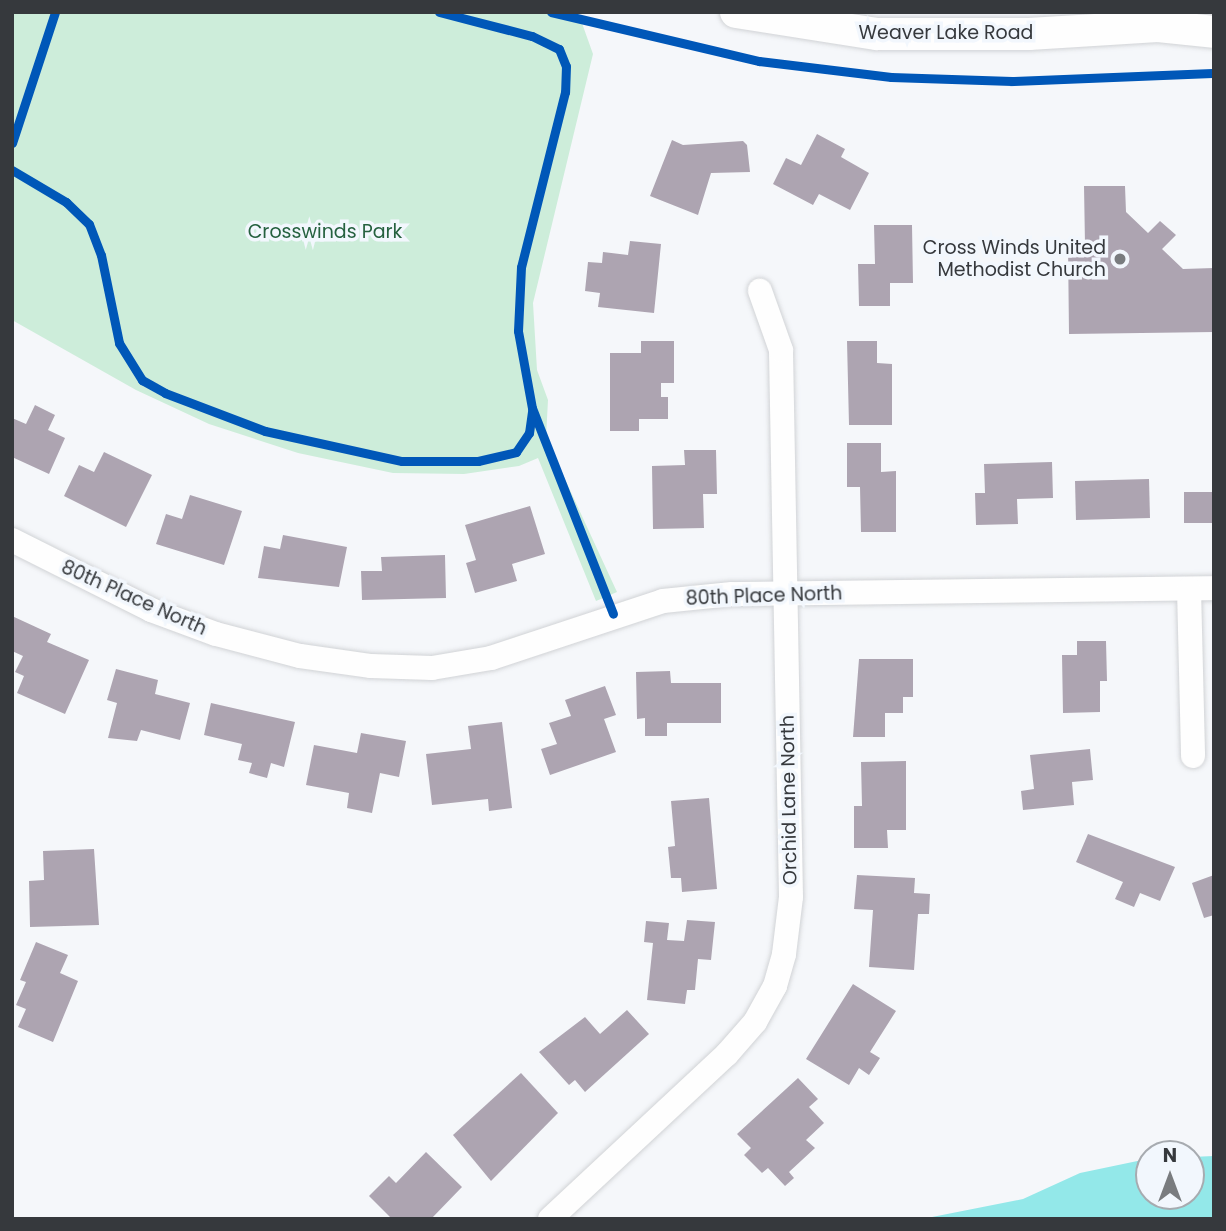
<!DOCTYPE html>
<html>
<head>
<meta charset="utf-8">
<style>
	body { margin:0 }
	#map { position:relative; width:1226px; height:1231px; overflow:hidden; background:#f5f7fa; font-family:Poppins,sans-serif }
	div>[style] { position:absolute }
	.green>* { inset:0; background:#cdedda }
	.water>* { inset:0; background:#93e8e9 }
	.building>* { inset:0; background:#ada4b1 }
	.roads { filter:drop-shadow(0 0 2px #d1d3d6) drop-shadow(0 0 2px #d1d3d6) }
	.minor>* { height:24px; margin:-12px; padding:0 12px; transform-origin:12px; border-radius:12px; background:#fefefe }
	.major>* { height:32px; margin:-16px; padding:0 16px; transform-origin:16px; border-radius:16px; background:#fefefe }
	.cycleway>* { height:9px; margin:-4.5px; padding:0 4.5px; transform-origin:4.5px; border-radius:4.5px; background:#0057b8 }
	.dots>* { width:19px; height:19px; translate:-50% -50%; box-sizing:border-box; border:4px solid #f2f7fd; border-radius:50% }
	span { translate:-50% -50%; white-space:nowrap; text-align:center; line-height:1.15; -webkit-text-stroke:7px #f2f7fd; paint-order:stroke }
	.street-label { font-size:19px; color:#36393d }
	.park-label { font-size:19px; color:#25613f }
	.poi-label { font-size:19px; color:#36393d }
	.right { translate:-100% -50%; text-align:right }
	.frame { position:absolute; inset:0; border:14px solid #36393d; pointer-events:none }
	.north { position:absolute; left:1135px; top:1140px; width:70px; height:70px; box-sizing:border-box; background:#f2f7fd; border:2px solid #a7abb0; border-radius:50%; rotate:0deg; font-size:19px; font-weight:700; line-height:28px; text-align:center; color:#36393d }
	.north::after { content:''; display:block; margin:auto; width:24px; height:32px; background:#797c7f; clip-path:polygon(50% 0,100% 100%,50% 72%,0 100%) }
</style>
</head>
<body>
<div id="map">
	<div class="green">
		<div style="clip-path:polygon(12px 12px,578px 12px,593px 54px,533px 303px,537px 370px,548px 400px,546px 438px,617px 592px,596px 601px,538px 458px,519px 466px,464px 474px,393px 473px,298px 453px,209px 424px,136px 390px,12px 320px)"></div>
	</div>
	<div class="water">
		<div style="clip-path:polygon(1214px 1156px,1214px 1219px,922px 1219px,1023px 1199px,1080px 1173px,1147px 1159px,1149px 1196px,1191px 1196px,1191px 1157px)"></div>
	</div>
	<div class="building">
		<div style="clip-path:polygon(817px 134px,845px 149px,841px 157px,869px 173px,850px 210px,819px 194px,813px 205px,773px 184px,786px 158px,801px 165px)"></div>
		<div style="clip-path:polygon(672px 140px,683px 145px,743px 141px,747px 145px,750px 172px,711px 173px,698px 215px,650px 196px)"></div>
		<div style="clip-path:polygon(1084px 186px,1125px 186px,1126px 212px,1148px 233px,1160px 221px,1176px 235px,1162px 249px,1183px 269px,1214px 268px,1214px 332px,1069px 334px,1068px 245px,1085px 245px)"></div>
		<div style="clip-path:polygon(874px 225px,912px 225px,913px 283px,890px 283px,890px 306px,859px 306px,858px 264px,875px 264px)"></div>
		<div style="clip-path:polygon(630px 241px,661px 244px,654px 313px,598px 307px,600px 293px,585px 291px,588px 262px,602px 263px,603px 252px,628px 255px)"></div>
		<div style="clip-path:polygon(641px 341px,674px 341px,674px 383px,661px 383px,661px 397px,668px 397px,668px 419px,639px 419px,639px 431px,610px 431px,610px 353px,641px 353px)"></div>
		<div style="clip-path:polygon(847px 341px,877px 341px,877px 363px,892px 364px,892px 425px,849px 425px)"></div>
		<div style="clip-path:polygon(35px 405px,55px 415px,48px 430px,65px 438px,49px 474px,12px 457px,12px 418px,26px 424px)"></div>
		<div style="clip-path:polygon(847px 443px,881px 443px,881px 472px,896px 471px,896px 532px,861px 532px,860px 487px,847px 487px)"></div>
		<div style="clip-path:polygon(684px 450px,716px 450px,717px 494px,703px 494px,704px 528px,653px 529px,652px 466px,685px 465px)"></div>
		<div style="clip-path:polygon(104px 452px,152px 475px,126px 527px,64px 496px,79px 465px,94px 472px)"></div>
		<div style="clip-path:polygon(1052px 462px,1053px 498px,1017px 499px,1018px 524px,976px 525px,975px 493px,985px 493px,984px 464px)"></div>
		<div style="clip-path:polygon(1149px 479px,1150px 518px,1076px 520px,1075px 481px)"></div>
		<div style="clip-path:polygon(1184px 492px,1214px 492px,1214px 523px,1184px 523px)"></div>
		<div style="clip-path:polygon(190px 495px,242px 511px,224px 565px,156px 544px,166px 514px,182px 519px)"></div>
		<div style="clip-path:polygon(530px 506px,545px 554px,512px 564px,517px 581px,475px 593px,466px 563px,476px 560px,465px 525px)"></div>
		<div style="clip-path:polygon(283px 535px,347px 547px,339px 587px,258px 578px,264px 546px,280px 549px)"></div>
		<div style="clip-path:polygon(445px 555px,446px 598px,362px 600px,361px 571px,382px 571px,381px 557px)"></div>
		<div style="clip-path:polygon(12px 616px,51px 634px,47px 642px,89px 660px,65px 714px,17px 693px,24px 676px,15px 672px,23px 656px,12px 651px)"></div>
		<div style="clip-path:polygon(1077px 641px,1106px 641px,1107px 681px,1100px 681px,1100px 712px,1063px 713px,1062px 655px,1077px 655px)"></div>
		<div style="clip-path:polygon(859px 659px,913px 659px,913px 697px,903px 697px,903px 713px,885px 713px,885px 737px,853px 737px)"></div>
		<div style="clip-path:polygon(116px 669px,158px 680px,155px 694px,190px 703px,180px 740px,141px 730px,137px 741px,108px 738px,117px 703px,107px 700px)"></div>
		<div style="clip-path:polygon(670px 671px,671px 683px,721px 683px,721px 723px,667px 723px,667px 736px,645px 736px,645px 718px,637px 719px,636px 672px)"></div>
		<div style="clip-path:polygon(605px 686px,616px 715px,604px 719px,616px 752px,550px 775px,541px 749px,557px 744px,549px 723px,571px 716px,565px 700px)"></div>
		<div style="clip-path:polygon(211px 703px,295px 722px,284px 767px,271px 763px,267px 778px,249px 773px,252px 763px,238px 760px,242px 744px,204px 735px)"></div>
		<div style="clip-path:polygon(502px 722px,512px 808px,489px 811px,488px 799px,432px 805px,426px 754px,471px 749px,468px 726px)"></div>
		<div style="clip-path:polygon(361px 733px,406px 741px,399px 777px,380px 773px,372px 813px,347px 808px,349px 793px,306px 785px,314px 745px,357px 753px)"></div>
		<div style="clip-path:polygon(1090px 749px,1093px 780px,1072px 782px,1074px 805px,1023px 810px,1021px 791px,1034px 789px,1030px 755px)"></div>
		<div style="clip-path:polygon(906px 761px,906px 830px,887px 830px,888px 848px,854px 848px,854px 806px,862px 806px,861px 762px)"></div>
		<div style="clip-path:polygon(709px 798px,717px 889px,682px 892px,681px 878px,671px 878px,668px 847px,675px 846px,671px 801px)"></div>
		<div style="clip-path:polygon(1088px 834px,1175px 867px,1160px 901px,1140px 893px,1134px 907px,1115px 899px,1123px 882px,1076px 862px)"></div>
		<div style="clip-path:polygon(94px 849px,99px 925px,30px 927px,29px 881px,44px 880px,43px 851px)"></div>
		<div style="clip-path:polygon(857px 875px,915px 878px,914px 893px,930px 894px,929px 914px,918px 914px,914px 970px,869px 967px,873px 910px,854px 909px)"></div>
		<div style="clip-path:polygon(1214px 875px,1214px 915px,1204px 918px,1192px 883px)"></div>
		<div style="clip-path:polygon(687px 920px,715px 922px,711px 960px,698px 959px,695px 990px,687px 990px,685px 1004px,647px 1000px,653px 943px,644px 942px,646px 921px,669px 923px,667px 940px,684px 941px)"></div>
		<div style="clip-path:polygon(36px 942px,68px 955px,60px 973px,78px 981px,53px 1042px,18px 1027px,26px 1009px,16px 1005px,26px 982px,20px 980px)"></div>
		<div style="clip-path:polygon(853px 984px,896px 1011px,870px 1052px,880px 1058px,869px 1075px,859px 1068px,849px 1085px,806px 1059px)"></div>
		<div style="clip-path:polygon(627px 1010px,649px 1034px,585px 1092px,575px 1080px,569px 1085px,539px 1052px,585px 1017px,600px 1034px)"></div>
		<div style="clip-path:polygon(521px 1073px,558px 1113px,491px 1181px,453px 1135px)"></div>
		<div style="clip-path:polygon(798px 1078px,818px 1099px,809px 1107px,824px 1123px,806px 1140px,815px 1148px,789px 1172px,794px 1178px,785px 1186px,768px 1168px,762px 1173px,744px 1155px,751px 1148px,737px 1134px)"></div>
		<div style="clip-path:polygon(426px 1152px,462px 1187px,431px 1219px,392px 1219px,369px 1196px,389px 1176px,396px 1183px)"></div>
	</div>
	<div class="roads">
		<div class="minor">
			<div style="left:12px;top:540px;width:156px;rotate:26.7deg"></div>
			<div style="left:151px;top:610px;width:69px;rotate:20.3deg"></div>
			<div style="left:216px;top:634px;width:87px;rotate:14.7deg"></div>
			<div style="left:300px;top:656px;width:72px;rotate:8deg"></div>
			<div style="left:371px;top:666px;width:61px;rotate:1.9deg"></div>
			<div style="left:432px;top:668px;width:60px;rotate:-9.6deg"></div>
			<div style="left:491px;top:658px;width:181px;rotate:-18.3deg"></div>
			<div style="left:663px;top:601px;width:69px;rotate:-5.8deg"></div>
			<div style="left:732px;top:594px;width:482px;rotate:-0.7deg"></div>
			<div style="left:1189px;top:589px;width:167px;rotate:88.6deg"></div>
			<div style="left:550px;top:1219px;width:242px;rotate:-43deg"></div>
			<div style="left:727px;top:1054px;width:43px;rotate:-48.8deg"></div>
			<div style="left:755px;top:1022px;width:41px;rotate:-60.9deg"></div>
			<div style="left:775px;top:986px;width:33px;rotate:-74deg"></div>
			<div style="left:784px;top:954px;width:57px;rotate:-83deg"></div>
			<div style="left:791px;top:897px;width:547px;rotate:-91.05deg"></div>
			<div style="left:781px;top:350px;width:63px;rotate:-109.6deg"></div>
		</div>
		<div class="major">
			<div style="left:736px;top:12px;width:143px;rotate:8.9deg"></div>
			<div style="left:877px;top:34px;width:152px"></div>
			<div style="left:1029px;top:34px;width:129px;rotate:-3.5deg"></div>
			<div style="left:1158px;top:26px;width:56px;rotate:6.1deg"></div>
		</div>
	</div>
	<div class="cycleway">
		<div style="left:439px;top:12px;width:96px;rotate:14.5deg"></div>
		<div style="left:532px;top:36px;width:30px;rotate:26deg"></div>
		<div style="left:559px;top:49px;width:18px;rotate:68deg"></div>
		<div style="left:566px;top:66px;width:26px;rotate:92deg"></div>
		<div style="left:565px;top:92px;width:180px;rotate:104.1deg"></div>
		<div style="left:521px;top:267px;width:64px;rotate:92.7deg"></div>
		<div style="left:518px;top:331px;width:78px;rotate:79.7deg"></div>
		<div style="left:532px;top:408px;width:221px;rotate:68.5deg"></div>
		<div style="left:551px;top:12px;width:214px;rotate:13.3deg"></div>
		<div style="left:759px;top:61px;width:133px;rotate:6.9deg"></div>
		<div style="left:891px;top:77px;width:121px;rotate:1.9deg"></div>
		<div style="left:1012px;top:81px;width:202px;rotate:-2.3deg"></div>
		<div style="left:12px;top:143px;width:138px;rotate:-71.8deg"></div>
		<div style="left:12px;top:170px;width:63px;rotate:30.7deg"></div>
		<div style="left:66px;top:202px;width:32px;rotate:44deg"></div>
		<div style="left:89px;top:224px;width:33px;rotate:69deg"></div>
		<div style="left:101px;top:255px;width:90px;rotate:78.4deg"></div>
		<div style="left:119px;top:343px;width:44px;rotate:58.1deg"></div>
		<div style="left:142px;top:380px;width:26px;rotate:29deg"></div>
		<div style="left:165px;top:393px;width:107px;rotate:20.8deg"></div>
		<div style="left:265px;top:431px;width:140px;rotate:12.4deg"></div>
		<div style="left:402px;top:461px;width:76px"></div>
		<div style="left:478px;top:461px;width:39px;rotate:-13deg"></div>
		<div style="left:516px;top:452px;width:23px;rotate:-56deg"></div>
		<div style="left:529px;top:433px;width:22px;rotate:-82deg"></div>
	</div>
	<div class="dots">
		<div style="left:1120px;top:259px;background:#797c7f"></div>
	</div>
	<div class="street-label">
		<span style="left:946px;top:33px">Weaver Lake Road</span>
		<span style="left:764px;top:596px;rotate:-2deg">80th Place North</span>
		<span style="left:134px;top:598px;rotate:24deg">80th Place North</span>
		<span style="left:789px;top:800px;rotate:-91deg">Orchid Lane North</span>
	</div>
	<div class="park-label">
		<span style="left:325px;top:232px">Crosswinds Park</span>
	</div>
	<div class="poi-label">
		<span class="right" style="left:1106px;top:259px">Cross Winds United<br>Methodist Church</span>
	</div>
	<div class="frame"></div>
	<div class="north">N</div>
</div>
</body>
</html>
